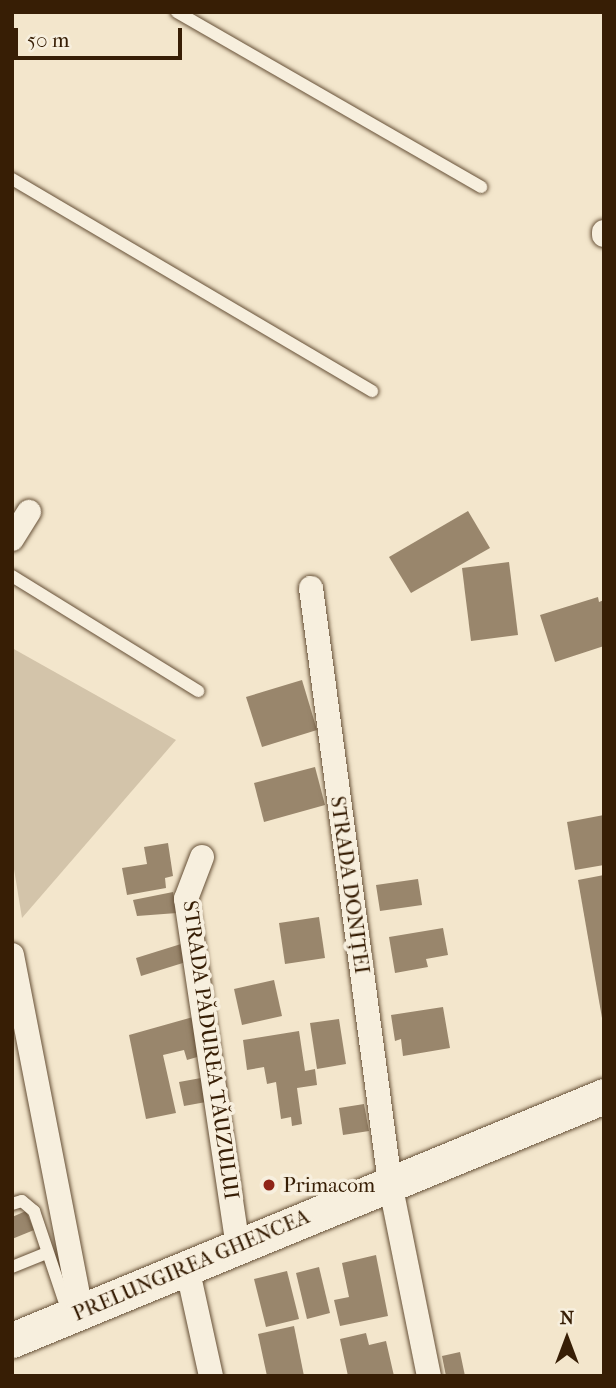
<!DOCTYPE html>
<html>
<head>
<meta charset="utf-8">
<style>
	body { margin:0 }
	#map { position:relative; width:616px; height:1388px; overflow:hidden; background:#f3e6cc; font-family:"IM FELL French Canon",serif }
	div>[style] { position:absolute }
	.green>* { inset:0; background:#d3c4aa }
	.building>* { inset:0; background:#99866c }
	.roads { filter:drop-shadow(0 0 2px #665037) drop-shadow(0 0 2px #665037) }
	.service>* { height:12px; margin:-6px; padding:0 6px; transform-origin:6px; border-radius:6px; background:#f7efde }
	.minor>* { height:24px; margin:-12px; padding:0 12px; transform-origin:12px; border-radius:12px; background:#f7efde }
	.secondary>* { height:35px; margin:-17.5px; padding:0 17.5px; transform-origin:17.5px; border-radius:17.5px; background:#f7efde }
	.dots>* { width:19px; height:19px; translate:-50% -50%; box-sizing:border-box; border:4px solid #f7efde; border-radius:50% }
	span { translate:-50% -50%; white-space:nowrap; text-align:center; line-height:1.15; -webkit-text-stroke:7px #f7efde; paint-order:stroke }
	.street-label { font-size:21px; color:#371e05 }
	.poi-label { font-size:21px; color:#371e05 }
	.left { translate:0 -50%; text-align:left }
	.frame { position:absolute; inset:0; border:14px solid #371e05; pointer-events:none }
	.north { position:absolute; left:532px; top:1304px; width:70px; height:70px; -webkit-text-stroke:5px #f7efde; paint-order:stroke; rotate:0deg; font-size:19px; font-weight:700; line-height:28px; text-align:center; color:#371e05 }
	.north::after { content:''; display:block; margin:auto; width:24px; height:32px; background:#371e05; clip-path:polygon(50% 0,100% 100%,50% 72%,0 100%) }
	.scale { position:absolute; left:14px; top:28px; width:168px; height:32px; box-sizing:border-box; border:4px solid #371e05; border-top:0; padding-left:9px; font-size:21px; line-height:24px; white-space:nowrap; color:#371e05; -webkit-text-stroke:5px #f7efde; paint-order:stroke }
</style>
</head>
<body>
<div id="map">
	<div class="green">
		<div style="clip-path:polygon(12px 648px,176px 740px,22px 918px,12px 857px)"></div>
	</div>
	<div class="building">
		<div style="clip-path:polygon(468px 511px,490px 548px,411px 593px,389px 557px)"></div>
		<div style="clip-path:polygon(509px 562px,518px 635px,471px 641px,462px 568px)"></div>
		<div style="clip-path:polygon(598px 597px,599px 602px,604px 600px,604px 646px,555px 662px,540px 615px)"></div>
		<div style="clip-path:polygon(302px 680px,317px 730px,262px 747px,246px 697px)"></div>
		<div style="clip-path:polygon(315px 767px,325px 805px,264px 822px,254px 783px)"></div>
		<div style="clip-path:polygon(604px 815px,604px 865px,575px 870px,567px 822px)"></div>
		<div style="clip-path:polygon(168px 843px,173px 876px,165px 878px,166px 888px,127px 895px,122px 868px,147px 864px,144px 847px)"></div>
		<div style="clip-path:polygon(604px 875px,604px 1018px,602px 1018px,578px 880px)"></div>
		<div style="clip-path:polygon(418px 879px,422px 905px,380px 911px,376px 885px)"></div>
		<div style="clip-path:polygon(173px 892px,177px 913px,137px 916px,133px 900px)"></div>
		<div style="clip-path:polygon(319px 917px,325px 958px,285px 964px,279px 923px)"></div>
		<div style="clip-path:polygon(443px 928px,448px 955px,426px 959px,428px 967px,395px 973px,389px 937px)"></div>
		<div style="clip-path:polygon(181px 944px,186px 962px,141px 976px,136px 958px)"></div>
		<div style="clip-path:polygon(274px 980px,282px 1016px,242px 1025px,234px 989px)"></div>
		<div style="clip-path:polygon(443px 1007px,450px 1048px,403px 1056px,401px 1039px,395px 1041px,391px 1015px)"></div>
		<div style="clip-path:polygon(193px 1017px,204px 1055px,187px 1060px,184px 1050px,163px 1055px,176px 1113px,146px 1119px,129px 1035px)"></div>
		<div style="clip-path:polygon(339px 1019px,346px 1064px,317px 1069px,310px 1023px)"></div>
		<div style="clip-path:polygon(299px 1031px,305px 1071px,315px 1069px,317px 1085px,297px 1088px,302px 1124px,292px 1126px,291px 1117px,281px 1119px,276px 1082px,267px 1084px,264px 1067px,247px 1070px,243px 1040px)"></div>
		<div style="clip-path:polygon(201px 1078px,206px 1102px,184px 1106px,179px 1082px)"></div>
		<div style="clip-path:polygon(364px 1104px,369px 1131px,343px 1135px,339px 1108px)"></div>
		<div style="clip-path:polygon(26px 1211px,34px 1230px,12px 1239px,12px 1217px)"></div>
		<div style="clip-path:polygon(376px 1255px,388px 1316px,340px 1326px,334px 1300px,349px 1297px,342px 1263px)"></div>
		<div style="clip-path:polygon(319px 1267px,330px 1313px,307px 1319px,296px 1273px)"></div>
		<div style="clip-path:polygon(287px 1271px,299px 1319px,266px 1327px,254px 1279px)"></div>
		<div style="clip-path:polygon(294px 1326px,304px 1376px,267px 1376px,258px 1334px)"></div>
		<div style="clip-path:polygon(366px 1333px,369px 1345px,386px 1341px,394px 1376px,348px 1376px,340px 1339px)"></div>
		<div style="clip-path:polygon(460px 1352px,465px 1376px,446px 1376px,442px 1356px)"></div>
	</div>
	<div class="roads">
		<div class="service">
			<div style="left:177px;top:12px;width:351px;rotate:29.9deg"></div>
			<div style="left:12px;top:179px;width:418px;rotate:30.5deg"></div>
			<div style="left:12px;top:576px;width:219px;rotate:31.7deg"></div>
			<div style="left:12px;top:1204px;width:10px;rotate:-17deg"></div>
			<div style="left:22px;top:1201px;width:16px;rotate:40deg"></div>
			<div style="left:34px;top:1211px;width:110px;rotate:71.4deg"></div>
			<div style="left:12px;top:1267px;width:38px;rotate:-22deg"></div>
		</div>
		<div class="minor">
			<div style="left:604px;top:232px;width:3px;rotate:90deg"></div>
			<div style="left:12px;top:539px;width:32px;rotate:-58deg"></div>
			<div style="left:311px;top:588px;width:600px;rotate:82.44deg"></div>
			<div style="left:390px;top:1183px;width:197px;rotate:78.6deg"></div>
			<div style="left:202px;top:857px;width:45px;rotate:110.9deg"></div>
			<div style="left:186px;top:899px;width:350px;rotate:81.5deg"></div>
			<div style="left:12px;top:955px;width:363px;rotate:79deg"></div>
			<div style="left:187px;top:1267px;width:112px;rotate:77.6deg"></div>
		</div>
		<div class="secondary">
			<div style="left:12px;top:1340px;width:640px;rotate:-22.4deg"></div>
		</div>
	</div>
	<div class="dots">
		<div style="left:269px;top:1185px;background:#8f2418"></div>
	</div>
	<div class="street-label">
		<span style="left:350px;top:885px;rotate:82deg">STRADA DONIȚEI</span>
		<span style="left:211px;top:1050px;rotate:82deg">STRADA PĂDUREA TĂUZULUI</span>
		<span style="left:191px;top:1265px;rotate:-23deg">PRELUNGIREA GHENCEA</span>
	</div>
	<div class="poi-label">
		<span class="left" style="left:283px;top:1185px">Primacom</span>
	</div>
	<div class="frame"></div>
	<div class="north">N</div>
	<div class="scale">50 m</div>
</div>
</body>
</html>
